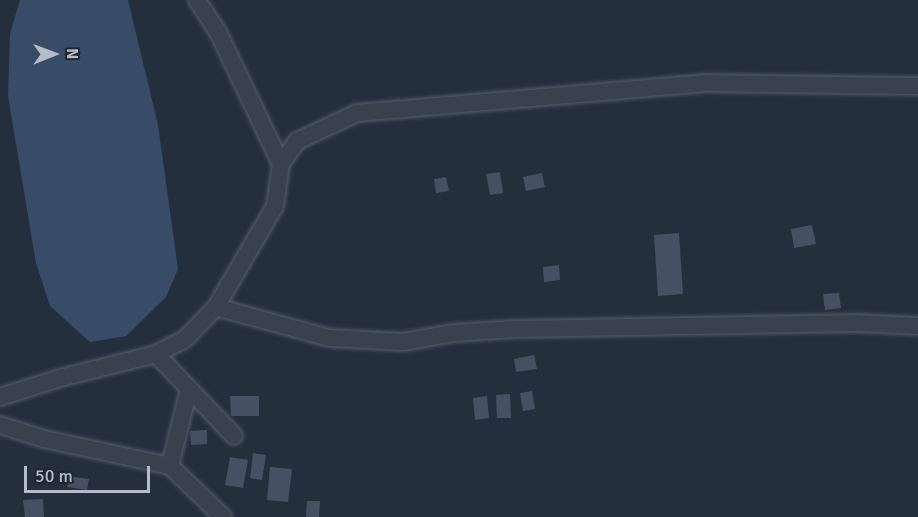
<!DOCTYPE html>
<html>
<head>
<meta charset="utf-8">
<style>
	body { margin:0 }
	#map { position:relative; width:918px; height:517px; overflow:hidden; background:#242f3e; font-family:Signika,sans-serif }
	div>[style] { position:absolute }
	.water>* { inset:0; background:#394c67 }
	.building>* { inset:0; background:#455162 }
	.roads { filter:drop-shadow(0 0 2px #565f6c) drop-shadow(0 0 2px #565f6c) }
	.minor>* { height:16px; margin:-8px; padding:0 8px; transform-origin:8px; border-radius:8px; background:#38414e }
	span { translate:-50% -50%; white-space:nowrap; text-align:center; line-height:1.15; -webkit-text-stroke:4.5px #1d2633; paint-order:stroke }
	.north { position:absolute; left:24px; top:24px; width:60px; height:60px; -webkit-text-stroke:4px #1d2633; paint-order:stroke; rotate:89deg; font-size:16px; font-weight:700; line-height:24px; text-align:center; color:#b4bcc9 }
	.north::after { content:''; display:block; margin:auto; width:21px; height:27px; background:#b4bcc9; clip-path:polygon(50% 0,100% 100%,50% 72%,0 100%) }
	.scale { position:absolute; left:24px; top:466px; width:126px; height:27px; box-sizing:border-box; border:3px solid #b4bcc9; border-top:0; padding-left:8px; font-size:18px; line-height:21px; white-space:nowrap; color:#b4bcc9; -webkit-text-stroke:4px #1d2633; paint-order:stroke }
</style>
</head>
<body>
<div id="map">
	<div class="water">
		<div style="clip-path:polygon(20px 0,128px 0,158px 125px,178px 269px,166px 297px,126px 336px,90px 342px,50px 306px,36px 263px,8px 96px,10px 34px)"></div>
	</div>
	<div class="building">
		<div style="clip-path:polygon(500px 172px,503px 193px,490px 195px,486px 174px)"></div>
		<div style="clip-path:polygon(542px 173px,545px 187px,526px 191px,523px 177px)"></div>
		<div style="clip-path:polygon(446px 177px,449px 191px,436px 193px,434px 179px)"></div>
		<div style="clip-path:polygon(812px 225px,816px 244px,794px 248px,791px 229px)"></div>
		<div style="clip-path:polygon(679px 233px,683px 294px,658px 296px,654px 235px)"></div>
		<div style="clip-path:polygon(559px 265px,560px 280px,544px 282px,543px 267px)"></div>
		<div style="clip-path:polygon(839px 293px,841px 308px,825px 310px,823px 294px)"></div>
		<div style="clip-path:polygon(534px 355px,537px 369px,516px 372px,514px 359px)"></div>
		<div style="clip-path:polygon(532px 391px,535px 409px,523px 411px,520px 393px)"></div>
		<div style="clip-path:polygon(510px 394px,511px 418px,497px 418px,496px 395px)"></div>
		<div style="clip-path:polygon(230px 396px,259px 396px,259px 416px,231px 416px)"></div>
		<div style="clip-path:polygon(487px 396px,489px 418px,475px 420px,473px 398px)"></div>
		<div style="clip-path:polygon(207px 430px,207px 444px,191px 445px,190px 431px)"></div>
		<div style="clip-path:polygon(253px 453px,266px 455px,262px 480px,250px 478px)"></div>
		<div style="clip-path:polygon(230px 457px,248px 460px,243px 488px,225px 485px)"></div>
		<div style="clip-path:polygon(270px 467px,292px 469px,288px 502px,267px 500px)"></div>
		<div style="clip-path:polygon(69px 476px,89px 479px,87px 490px,67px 487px)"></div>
		<div style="clip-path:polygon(43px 499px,44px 517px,25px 517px,23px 500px)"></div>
		<div style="clip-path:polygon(307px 501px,320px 501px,319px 517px,306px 517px)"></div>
	</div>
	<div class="roads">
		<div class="minor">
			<div style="left:197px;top:0;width:38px;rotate:57deg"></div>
			<div style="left:218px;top:32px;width:146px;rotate:64.5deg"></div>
			<div style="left:216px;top:307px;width:117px;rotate:15.3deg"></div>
			<div style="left:329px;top:338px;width:74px;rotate:3.1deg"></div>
			<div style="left:403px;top:342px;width:52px;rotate:-10deg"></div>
			<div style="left:454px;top:333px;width:62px;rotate:-3.7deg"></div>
			<div style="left:516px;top:329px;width:341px;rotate:-1deg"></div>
			<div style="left:857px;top:323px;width:61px;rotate:2.8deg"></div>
			<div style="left:156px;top:354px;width:113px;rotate:46.4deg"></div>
			<div style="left:0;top:397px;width:67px;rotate:-17.4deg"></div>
			<div style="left:64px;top:377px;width:95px;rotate:-14deg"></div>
			<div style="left:156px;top:354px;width:31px;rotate:-27deg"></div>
			<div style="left:184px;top:340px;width:46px;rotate:-45.9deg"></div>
			<div style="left:216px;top:307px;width:117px;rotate:-59.7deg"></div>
			<div style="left:275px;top:206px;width:42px;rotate:-81.9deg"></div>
			<div style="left:281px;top:164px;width:28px;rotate:-55deg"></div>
			<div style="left:297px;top:141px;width:66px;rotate:-25deg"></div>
			<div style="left:357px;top:113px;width:348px;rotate:-4.9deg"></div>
			<div style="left:704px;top:83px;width:214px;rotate:0.8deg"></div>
			<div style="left:0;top:425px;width:46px;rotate:17.7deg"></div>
			<div style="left:44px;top:439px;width:129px;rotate:12.1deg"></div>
			<div style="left:170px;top:466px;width:74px;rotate:43.9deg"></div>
			<div style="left:170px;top:466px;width:79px;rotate:-76.1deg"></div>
		</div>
	</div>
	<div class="north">N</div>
	<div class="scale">50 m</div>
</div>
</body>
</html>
